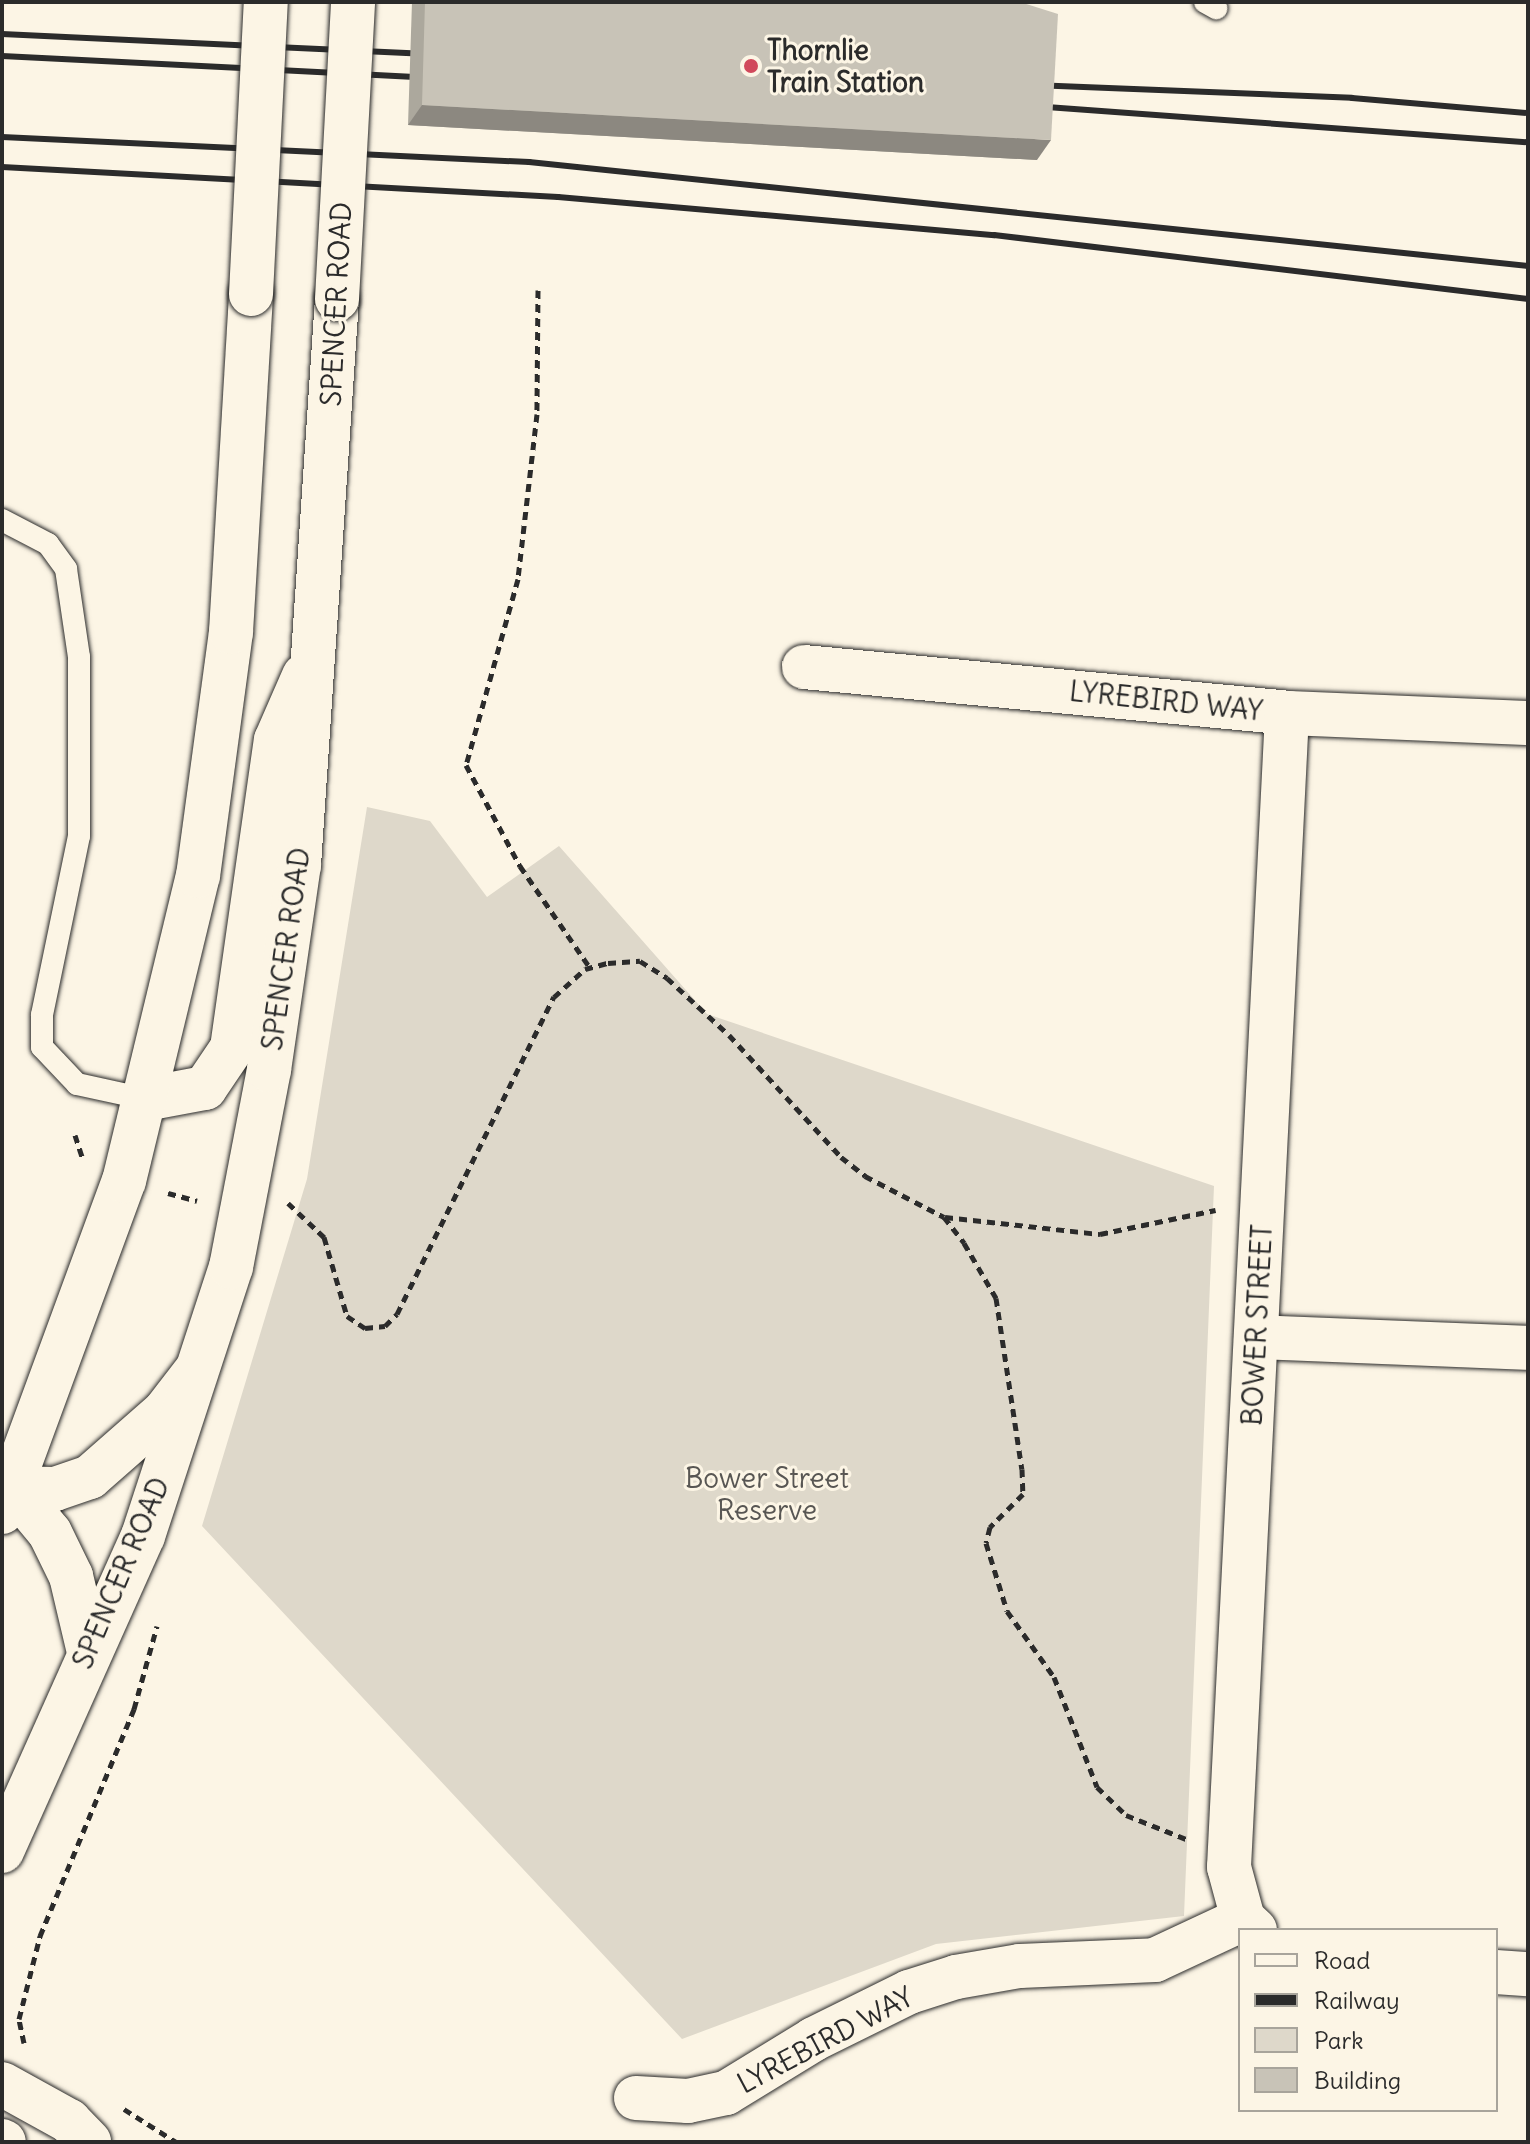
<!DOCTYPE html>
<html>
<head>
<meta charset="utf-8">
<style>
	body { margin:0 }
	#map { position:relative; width:1530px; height:2144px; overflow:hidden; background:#fcf5e5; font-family:Delius,sans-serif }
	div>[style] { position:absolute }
	.green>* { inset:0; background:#ded8ca }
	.path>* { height:5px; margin-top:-2.5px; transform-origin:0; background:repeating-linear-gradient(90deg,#2b2b2b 0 8px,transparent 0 14px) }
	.roads { filter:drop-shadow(0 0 2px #2b2b2b) drop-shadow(0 0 2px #2b2b2b) }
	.lane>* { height:22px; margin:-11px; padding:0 11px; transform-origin:11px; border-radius:11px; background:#fcf5e5 }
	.street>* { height:44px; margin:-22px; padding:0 22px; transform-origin:22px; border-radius:22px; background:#fcf5e5 }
	.secondary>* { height:44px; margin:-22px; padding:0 22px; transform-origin:22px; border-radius:22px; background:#fcf5e5 }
	.primary>* { height:44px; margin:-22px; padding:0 22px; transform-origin:22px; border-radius:22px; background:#fcf5e5 }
	.rail>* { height:6px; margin:-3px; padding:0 3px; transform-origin:3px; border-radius:3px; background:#2b2b2b }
	.bridges { filter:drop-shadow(0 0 2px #2b2b2b) drop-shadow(0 0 2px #2b2b2b) }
	.primary-bridge>* { height:44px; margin:-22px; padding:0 22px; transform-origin:22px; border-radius:22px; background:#fcf5e5 }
	.wall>* { inset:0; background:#aca89d }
	.shaded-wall>* { inset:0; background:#8c8880 }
	.building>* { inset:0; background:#c8c3b7 }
	.dots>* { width:22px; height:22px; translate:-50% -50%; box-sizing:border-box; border:4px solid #fcf5e5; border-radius:50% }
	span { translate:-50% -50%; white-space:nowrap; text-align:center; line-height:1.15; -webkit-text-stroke:6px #fcf5e5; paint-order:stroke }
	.poi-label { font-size:28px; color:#2b2b2b; font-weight:700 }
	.left { translate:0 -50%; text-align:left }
	.street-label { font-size:28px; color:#2b2b2b }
	.park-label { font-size:28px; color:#585653 }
	.frame { position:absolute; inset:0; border:4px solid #2b2b2b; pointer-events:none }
	.legend { position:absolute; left:1238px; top:1928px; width:260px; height:184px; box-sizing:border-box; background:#fcf5e5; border:2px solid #a8a49b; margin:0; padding:10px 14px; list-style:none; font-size:24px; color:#2b2b2b }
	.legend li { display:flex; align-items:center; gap:16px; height:40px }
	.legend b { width:40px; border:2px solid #a8a49b }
</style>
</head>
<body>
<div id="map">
	<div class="green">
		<div style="clip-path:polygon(367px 807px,430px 821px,487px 897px,559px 846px,707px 1014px,1214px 1186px,1184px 1916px,936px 1944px,682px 2039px,202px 1526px,307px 1179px)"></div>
	</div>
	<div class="path">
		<div style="left:538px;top:290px;width:124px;rotate:90.5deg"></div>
		<div style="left:537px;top:414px;width:166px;rotate:96.6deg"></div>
		<div style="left:518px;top:579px;width:193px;rotate:105.6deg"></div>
		<div style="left:466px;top:765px;width:115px;rotate:61.9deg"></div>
		<div style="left:520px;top:866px;width:124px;rotate:55.5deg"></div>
		<div style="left:75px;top:1135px;width:23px;rotate:72deg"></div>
		<div style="left:168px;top:1193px;width:30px;rotate:15deg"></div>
		<div style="left:288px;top:1203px;width:50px;rotate:43.4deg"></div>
		<div style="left:324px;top:1237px;width:82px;rotate:73.8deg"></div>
		<div style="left:347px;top:1316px;width:22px;rotate:34deg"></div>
		<div style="left:365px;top:1328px;width:20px;rotate:-6deg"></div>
		<div style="left:385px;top:1326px;width:17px;rotate:-45deg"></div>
		<div style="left:397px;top:1314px;width:354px;rotate:-63.7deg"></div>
		<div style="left:554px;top:997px;width:42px;rotate:-42.1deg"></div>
		<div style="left:585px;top:969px;width:24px;rotate:-15deg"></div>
		<div style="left:608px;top:963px;width:32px;rotate:-4deg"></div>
		<div style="left:640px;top:961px;width:32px;rotate:32deg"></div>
		<div style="left:667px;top:978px;width:84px;rotate:42.6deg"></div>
		<div style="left:729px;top:1035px;width:166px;rotate:47.4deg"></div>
		<div style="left:841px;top:1157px;width:31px;rotate:38deg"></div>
		<div style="left:865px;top:1176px;width:89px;rotate:27.4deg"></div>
		<div style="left:944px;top:1217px;width:33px;rotate:52deg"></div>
		<div style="left:964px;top:1243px;width:64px;rotate:59.8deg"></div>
		<div style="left:996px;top:1298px;width:173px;rotate:81.4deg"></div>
		<div style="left:1022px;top:1469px;width:25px;rotate:88deg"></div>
		<div style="left:1023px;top:1494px;width:47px;rotate:135deg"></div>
		<div style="left:990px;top:1527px;width:16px;rotate:104deg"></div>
		<div style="left:986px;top:1543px;width:71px;rotate:72.8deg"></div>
		<div style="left:1007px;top:1611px;width:81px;rotate:54.5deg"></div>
		<div style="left:1054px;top:1677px;width:118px;rotate:68.6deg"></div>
		<div style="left:1097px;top:1787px;width:40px;rotate:44deg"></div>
		<div style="left:1126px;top:1815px;width:65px;rotate:21.8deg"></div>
		<div style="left:945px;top:1217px;width:156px;rotate:6.3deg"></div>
		<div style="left:1100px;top:1234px;width:118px;rotate:-11.7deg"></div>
		<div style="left:24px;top:2043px;width:25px;rotate:-102deg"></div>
		<div style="left:19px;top:2019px;width:86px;rotate:-75.8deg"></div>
		<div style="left:40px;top:1936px;width:246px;rotate:-67.5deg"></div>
		<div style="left:134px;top:1709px;width:86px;rotate:-74.5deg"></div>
		<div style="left:124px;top:2109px;width:62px;rotate:32.4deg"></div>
	</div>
	<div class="roads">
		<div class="lane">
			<div style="left:1205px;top:2px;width:13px;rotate:29deg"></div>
			<div style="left:2px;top:520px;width:52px;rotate:27.6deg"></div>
			<div style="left:48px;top:544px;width:31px;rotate:54deg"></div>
			<div style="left:66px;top:569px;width:89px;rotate:81.6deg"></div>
			<div style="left:79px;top:657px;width:179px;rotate:90deg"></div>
			<div style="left:79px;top:836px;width:183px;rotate:101.7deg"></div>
			<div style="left:42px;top:1015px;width:32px;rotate:90deg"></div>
			<div style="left:42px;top:1047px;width:51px;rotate:46.6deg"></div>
			<div style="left:77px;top:1084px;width:71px;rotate:12.3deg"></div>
		</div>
		<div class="street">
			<div style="left:804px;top:667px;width:485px;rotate:5.4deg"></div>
			<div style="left:1287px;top:713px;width:241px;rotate:2.4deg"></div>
			<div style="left:1256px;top:1337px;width:272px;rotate:2.3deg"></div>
			<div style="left:2px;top:1475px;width:75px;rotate:50.4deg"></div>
			<div style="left:50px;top:1533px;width:48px;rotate:64deg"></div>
			<div style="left:71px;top:1576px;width:74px;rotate:76.7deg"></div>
			<div style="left:2px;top:1488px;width:53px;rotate:1.1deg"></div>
			<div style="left:55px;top:1489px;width:37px;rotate:-19deg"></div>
			<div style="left:90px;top:1477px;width:100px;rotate:-41.3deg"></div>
			<div style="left:165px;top:1411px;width:49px;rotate:-52.4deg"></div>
			<div style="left:1255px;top:1930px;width:16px;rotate:-137deg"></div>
			<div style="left:1243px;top:1919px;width:54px;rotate:-105.1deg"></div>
			<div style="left:1229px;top:1867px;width:1155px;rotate:-87.12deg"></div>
			<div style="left:1496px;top:1972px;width:32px;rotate:4deg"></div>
			<div style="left:636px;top:2098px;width:52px;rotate:3.3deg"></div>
			<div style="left:688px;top:2101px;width:39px;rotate:-12deg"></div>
			<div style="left:726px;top:2093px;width:103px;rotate:-31.5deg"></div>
			<div style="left:814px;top:2039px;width:106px;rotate:-26.3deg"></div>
			<div style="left:909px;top:1992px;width:49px;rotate:-17.7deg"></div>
			<div style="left:956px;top:1977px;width:65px;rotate:-9.8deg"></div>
			<div style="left:1020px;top:1966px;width:135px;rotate:-2.5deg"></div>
			<div style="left:1155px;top:1960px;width:97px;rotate:-25deg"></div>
		</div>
		<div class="secondary">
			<div style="left:2px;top:2084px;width:77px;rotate:28.9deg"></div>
			<div style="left:69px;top:2121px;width:29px;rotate:46deg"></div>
			<div style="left:2px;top:2141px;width:2px;rotate:27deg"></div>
		</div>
		<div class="primary">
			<div style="left:146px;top:1099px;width:60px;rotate:-10.6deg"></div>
			<div style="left:205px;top:1088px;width:48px;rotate:-56deg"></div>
			<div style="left:232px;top:1048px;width:311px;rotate:-81.9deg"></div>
			<div style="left:276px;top:740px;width:70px;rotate:-66.4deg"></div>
			<div style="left:2px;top:1512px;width:353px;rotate:-69.8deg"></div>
			<div style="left:124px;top:1181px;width:314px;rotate:-76.4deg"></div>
			<div style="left:198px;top:876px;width:246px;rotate:-82.3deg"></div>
			<div style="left:231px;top:632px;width:339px;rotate:-86.6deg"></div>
			<div style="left:2px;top:1851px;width:345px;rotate:-65.9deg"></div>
			<div style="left:143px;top:1536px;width:283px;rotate:-71.9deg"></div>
			<div style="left:231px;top:1267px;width:201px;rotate:-79.1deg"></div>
			<div style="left:269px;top:1070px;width:207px;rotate:-81.7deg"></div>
			<div style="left:299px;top:865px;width:567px;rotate:-86.16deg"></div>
		</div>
	</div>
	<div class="rail">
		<div style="left:2px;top:34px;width:432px;rotate:2.7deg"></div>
		<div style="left:2px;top:56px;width:428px;rotate:2.9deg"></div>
		<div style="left:1033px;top:85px;width:319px;rotate:2.3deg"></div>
		<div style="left:1352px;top:98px;width:177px;rotate:4.9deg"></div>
		<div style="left:1033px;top:106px;width:496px;rotate:4.2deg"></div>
		<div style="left:2px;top:137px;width:528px;rotate:2.72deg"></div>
		<div style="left:529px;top:162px;width:1004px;rotate:5.94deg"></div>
		<div style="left:2px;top:167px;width:557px;rotate:3.09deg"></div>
		<div style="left:558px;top:197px;width:438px;rotate:5deg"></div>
		<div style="left:994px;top:235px;width:538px;rotate:6.83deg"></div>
	</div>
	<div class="bridges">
		<div class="primary-bridge">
			<div style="left:251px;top:294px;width:292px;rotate:-87.1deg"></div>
			<div style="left:337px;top:299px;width:297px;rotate:-86.9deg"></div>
		</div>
	</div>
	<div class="wall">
		<div style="clip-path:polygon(412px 2px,1020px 2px,1037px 160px,408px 125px)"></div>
	</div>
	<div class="shaded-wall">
		<div style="clip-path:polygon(422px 105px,1051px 140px,1037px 160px,408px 125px)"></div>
	</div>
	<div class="building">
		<div style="clip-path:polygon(425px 2px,1020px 2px,1058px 14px,1051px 140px,422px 105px)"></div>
	</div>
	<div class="dots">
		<div style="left:751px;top:66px;background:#d1495b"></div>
	</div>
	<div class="poi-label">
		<span class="left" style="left:767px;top:66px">Thornlie<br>Train Station</span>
	</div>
	<div class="street-label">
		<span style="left:336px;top:304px;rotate:-87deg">SPENCER ROAD</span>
		<span style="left:1166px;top:701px;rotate:6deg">LYREBIRD WAY</span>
		<span style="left:286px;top:949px;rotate:-82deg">SPENCER ROAD</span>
		<span style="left:1257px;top:1325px;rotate:-87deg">BOWER STREET</span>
		<span style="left:121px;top:1573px;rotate:-67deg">SPENCER ROAD</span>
		<span style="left:825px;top:2040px;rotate:-28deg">LYREBIRD WAY</span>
	</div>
	<div class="park-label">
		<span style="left:767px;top:1494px">Bower Street<br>Reserve</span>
	</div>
	<div class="frame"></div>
	<ul class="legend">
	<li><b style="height:10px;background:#fcf5e5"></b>Road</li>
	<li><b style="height:10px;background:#2b2b2b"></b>Railway</li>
	<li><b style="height:22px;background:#ded8ca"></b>Park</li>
	<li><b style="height:22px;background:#c8c3b7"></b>Building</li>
	</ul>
</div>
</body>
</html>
